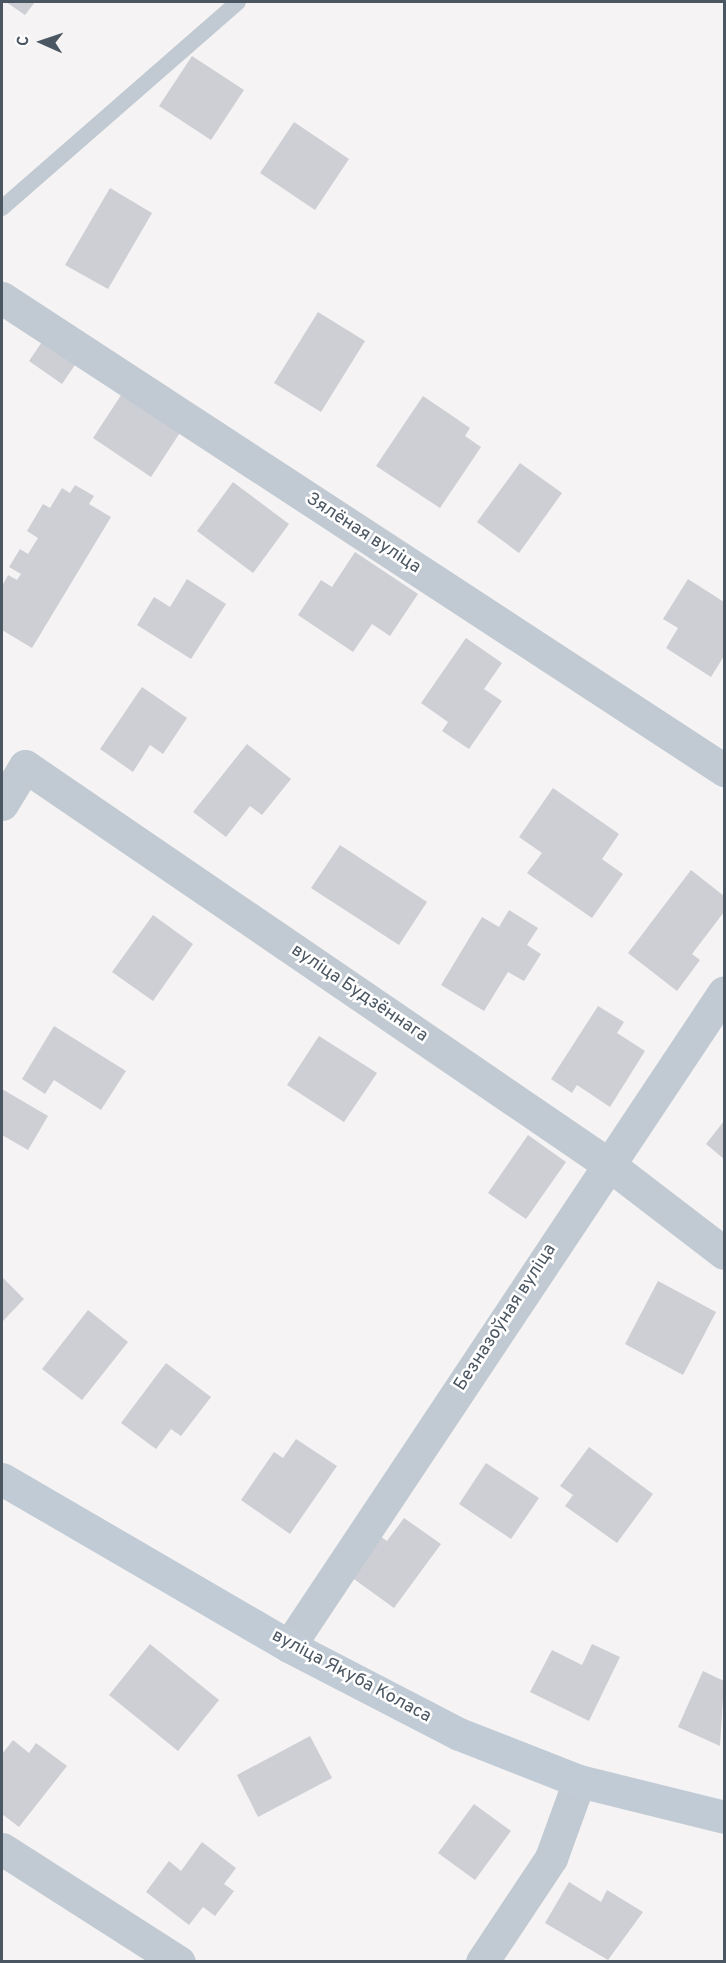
<!DOCTYPE html>
<html>
<head>
<meta charset="utf-8">
<style>
	body { margin:0 }
	#map { position:relative; width:726px; height:1963px; overflow:hidden; background:#f5f3f3; font-family:Overpass,sans-serif }
	div>[style] { position:absolute }
	.building>* { inset:0; background:#cdcfd5 }
	.service>* { height:16px; margin:-8px; padding:0 8px; transform-origin:8px; border-radius:8px; background:#c1cad2 }
	.minor>* { height:33px; margin:-16.5px; padding:0 16.5px; transform-origin:16.5px; border-radius:16.5px; background:#c1cad2 }
	.secondary>* { height:33px; margin:-16.5px; padding:0 16.5px; transform-origin:16.5px; border-radius:16.5px; background:#c1cbd6 }
	span { translate:-50% -50%; white-space:nowrap; text-align:center; line-height:1.15; -webkit-text-stroke:5px #fff; paint-order:stroke }
	.street-label { font-size:18px; color:#4a5661 }
	.frame { position:absolute; inset:0; border:3px solid #4a5661; pointer-events:none }
	.north { position:absolute; left:12px; top:12px; width:60px; height:60px; -webkit-text-stroke:4px #fff; paint-order:stroke; rotate:273deg; font-size:16px; font-weight:700; line-height:24px; text-align:center; color:#4a5661 }
	.north::after { content:''; display:block; margin:auto; width:21px; height:27px; background:#4a5661; clip-path:polygon(50% 0,100% 100%,50% 72%,0 100%) }
</style>
</head>
<body>
<div id="map">
	<div class="building">
		<div style="clip-path:polygon(6px 2px,35px 2px,25px 15px)"></div>
		<div style="clip-path:polygon(192px 56px,244px 90px,211px 140px,159px 106px)"></div>
		<div style="clip-path:polygon(294px 122px,349px 159px,315px 210px,260px 173px)"></div>
		<div style="clip-path:polygon(110px 188px,152px 213px,108px 289px,65px 265px)"></div>
		<div style="clip-path:polygon(318px 312px,365px 341px,321px 412px,274px 383px)"></div>
		<div style="clip-path:polygon(46px 336px,79px 359px,62px 384px,29px 361px)"></div>
		<div style="clip-path:polygon(127px 386px,185px 425px,151px 477px,93px 438px)"></div>
		<div style="clip-path:polygon(423px 396px,470px 428px,465px 436px,481px 447px,440px 508px,376px 466px)"></div>
		<div style="clip-path:polygon(520px 463px,562px 493px,519px 553px,477px 522px)"></div>
		<div style="clip-path:polygon(233px 482px,289px 524px,253px 573px,197px 531px)"></div>
		<div style="clip-path:polygon(75px 485px,94px 496px,89px 504px,111px 517px,32px 648px,2px 630px,2px 586px,8px 575px,17px 580px,21px 574px,9px 567px,20px 549px,28px 554px,38px 538px,27px 531px,43px 504px,50px 508px,62px 488px,70px 493px)"></div>
		<div style="clip-path:polygon(355px 552px,418px 594px,390px 636px,372px 624px,353px 652px,298px 615px,321px 580px,332px 587px)"></div>
		<div style="clip-path:polygon(187px 579px,226px 604px,191px 659px,137px 625px,154px 597px,170px 607px)"></div>
		<div style="clip-path:polygon(688px 579px,724px 602px,724px 656px,711px 677px,666px 648px,678px 628px,663px 619px)"></div>
		<div style="clip-path:polygon(466px 638px,502px 663px,484px 689px,502px 701px,469px 749px,442px 731px,448px 722px,421px 703px)"></div>
		<div style="clip-path:polygon(142px 687px,187px 718px,163px 754px,150px 745px,133px 772px,100px 749px)"></div>
		<div style="clip-path:polygon(247px 744px,291px 779px,262px 815px,250px 806px,226px 837px,193px 812px)"></div>
		<div style="clip-path:polygon(553px 788px,619px 834px,602px 859px,623px 874px,592px 918px,527px 873px,542px 853px,519px 837px)"></div>
		<div style="clip-path:polygon(340px 845px,427px 902px,399px 945px,311px 888px)"></div>
		<div style="clip-path:polygon(691px 870px,724px 896px,724px 912px,692px 954px,700px 960px,677px 991px,628px 953px)"></div>
		<div style="clip-path:polygon(509px 910px,538px 928px,527px 945px,541px 954px,524px 981px,508px 972px,484px 1011px,441px 985px,482px 917px,499px 927px)"></div>
		<div style="clip-path:polygon(153px 915px,193px 944px,153px 1001px,112px 972px)"></div>
		<div style="clip-path:polygon(598px 1006px,624px 1022px,617px 1033px,645px 1051px,610px 1107px,577px 1085px,572px 1093px,551px 1079px)"></div>
		<div style="clip-path:polygon(54px 1026px,126px 1071px,101px 1110px,54px 1080px,45px 1094px,22px 1079px)"></div>
		<div style="clip-path:polygon(319px 1036px,377px 1073px,344px 1122px,287px 1085px)"></div>
		<div style="clip-path:polygon(2px 1089px,48px 1116px,28px 1150px,2px 1135px)"></div>
		<div style="clip-path:polygon(724px 1121px,724px 1159px,706px 1144px)"></div>
		<div style="clip-path:polygon(528px 1135px,566px 1162px,526px 1219px,488px 1193px)"></div>
		<div style="clip-path:polygon(2px 1277px,24px 1299px,2px 1322px)"></div>
		<div style="clip-path:polygon(658px 1281px,716px 1312px,683px 1375px,625px 1344px)"></div>
		<div style="clip-path:polygon(88px 1310px,128px 1342px,82px 1400px,42px 1369px)"></div>
		<div style="clip-path:polygon(166px 1363px,211px 1397px,181px 1436px,171px 1429px,156px 1449px,121px 1423px)"></div>
		<div style="clip-path:polygon(296px 1439px,337px 1466px,290px 1534px,241px 1500px,274px 1452px,283px 1458px)"></div>
		<div style="clip-path:polygon(589px 1447px,653px 1494px,617px 1543px,565px 1506px,573px 1495px,560px 1486px)"></div>
		<div style="clip-path:polygon(486px 1463px,539px 1498px,511px 1539px,459px 1504px)"></div>
		<div style="clip-path:polygon(404px 1518px,441px 1544px,394px 1608px,347px 1574px,376px 1533px,387px 1541px)"></div>
		<div style="clip-path:polygon(150px 1644px,219px 1700px,178px 1751px,109px 1695px)"></div>
		<div style="clip-path:polygon(592px 1644px,620px 1657px,589px 1721px,530px 1692px,552px 1650px,582px 1665px)"></div>
		<div style="clip-path:polygon(703px 1671px,724px 1681px,720px 1746px,678px 1727px)"></div>
		<div style="clip-path:polygon(310px 1736px,332px 1778px,258px 1817px,237px 1775px)"></div>
		<div style="clip-path:polygon(13px 1740px,29px 1753px,36px 1743px,67px 1766px,19px 1827px,2px 1814px,2px 1754px)"></div>
		<div style="clip-path:polygon(474px 1804px,511px 1831px,475px 1880px,438px 1853px)"></div>
		<div style="clip-path:polygon(202px 1842px,236px 1868px,224px 1884px,234px 1891px,215px 1916px,203px 1907px,189px 1925px,146px 1892px,169px 1861px,181px 1871px)"></div>
		<div style="clip-path:polygon(569px 1882px,601px 1902px,607px 1890px,643px 1912px,608px 1960px,545px 1923px)"></div>
	</div>
	<div class="service">
		<div style="left:2px;top:208px;width:313px;rotate:-41.1deg"></div>
	</div>
	<div class="minor">
		<div style="left:2px;top:298px;width:863px;rotate:33.17deg"></div>
		<div style="left:2px;top:804px;width:44px;rotate:-58.8deg"></div>
		<div style="left:25px;top:766px;width:706px;rotate:34.32deg"></div>
		<div style="left:608px;top:1164px;width:146px;rotate:37.5deg"></div>
		<div style="left:289px;top:1646px;width:785px;rotate:-56.37deg"></div>
		<div style="left:2px;top:1849px;width:210px;rotate:32.6deg"></div>
		<div style="left:482px;top:1962px;width:125px;rotate:-56.4deg"></div>
		<div style="left:551px;top:1858px;width:82px;rotate:-70deg"></div>
	</div>
	<div class="secondary">
		<div style="left:2px;top:1479px;width:332px;rotate:30.2deg"></div>
		<div style="left:289px;top:1646px;width:191px;rotate:27.4deg"></div>
		<div style="left:459px;top:1734px;width:129px;rotate:21.4deg"></div>
		<div style="left:579px;top:1781px;width:149px;rotate:13.9deg"></div>
	</div>
	<div class="street-label">
		<span style="left:363px;top:534px;rotate:33deg">Зялёная вуліца</span>
		<span style="left:359px;top:994px;rotate:34deg">вуліца Будзённага</span>
		<span style="left:506px;top:1318px;rotate:-57deg">Безназоўная вуліца</span>
		<span style="left:351px;top:1677px;rotate:28deg">вуліца Якуба Коласа</span>
	</div>
	<div class="frame"></div>
	<div class="north">С</div>
</div>
</body>
</html>
